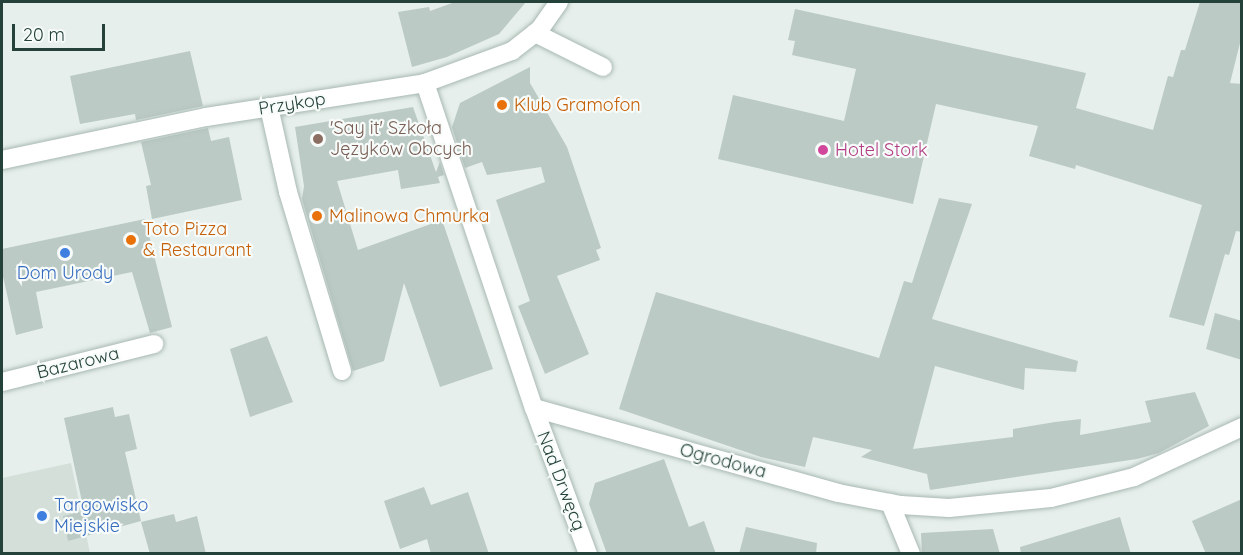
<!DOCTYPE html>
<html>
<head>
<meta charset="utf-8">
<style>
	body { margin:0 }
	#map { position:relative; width:1243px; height:555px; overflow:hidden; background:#e6efeb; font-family:Quicksand,sans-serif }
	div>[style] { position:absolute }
	.built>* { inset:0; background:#d4dfda }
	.building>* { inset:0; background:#bbcac4 }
	.roads { filter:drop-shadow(0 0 2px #a8b8b2) drop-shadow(0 0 2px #a8b8b2) }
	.minor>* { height:18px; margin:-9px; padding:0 9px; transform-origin:9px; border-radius:9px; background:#fff }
	.dots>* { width:16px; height:16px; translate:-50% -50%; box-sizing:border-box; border:3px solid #f7fbf9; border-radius:50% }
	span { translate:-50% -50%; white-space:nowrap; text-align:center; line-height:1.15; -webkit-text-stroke:4.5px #f7fbf9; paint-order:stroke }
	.street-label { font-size:18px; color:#24423a }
	.food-label { font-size:18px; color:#c56008 }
	.left { translate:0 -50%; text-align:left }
	.education-label { font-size:18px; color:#785e54 }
	.hotel-label { font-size:18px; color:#b23c85 }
	.shop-label { font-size:18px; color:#366cbe }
	.frame { position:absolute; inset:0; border:3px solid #24423a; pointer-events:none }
	.scale { position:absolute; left:12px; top:24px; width:93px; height:27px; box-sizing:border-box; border:3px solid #24423a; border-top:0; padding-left:8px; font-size:18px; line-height:21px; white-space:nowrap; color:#24423a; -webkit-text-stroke:4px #f7fbf9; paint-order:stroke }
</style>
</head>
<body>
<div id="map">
	<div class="built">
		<div style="clip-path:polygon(71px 463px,90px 553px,2px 553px,2px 478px)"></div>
	</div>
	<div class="building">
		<div style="clip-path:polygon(455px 2px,526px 2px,499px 34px,447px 57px,412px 67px,398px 12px,429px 7px,430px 11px)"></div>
		<div style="clip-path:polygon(1200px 2px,1242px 2px,1242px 35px,1230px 83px,1242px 84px,1242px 232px,1236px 231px,1229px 255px,1225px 254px,1204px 326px,1169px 317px,1202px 205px,1076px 165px,1075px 169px,1029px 156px,1038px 126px,936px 104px,913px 204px,718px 159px,733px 95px,844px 121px,856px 69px,792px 55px,795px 41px,788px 40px,795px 9px,1086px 73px,1076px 108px,1153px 130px,1168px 76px,1173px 77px,1181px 50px,1185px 50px)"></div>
		<div style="clip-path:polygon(190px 51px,203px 106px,136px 120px,135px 114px,80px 124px,70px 76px)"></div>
		<div style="clip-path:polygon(530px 67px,530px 83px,567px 147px,601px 248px,596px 250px,600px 260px,557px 276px,589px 354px,545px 374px,518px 306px,530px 301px,496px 200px,545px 182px,541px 167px,487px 175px,482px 162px,465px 168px,452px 127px,460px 103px)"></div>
		<div style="clip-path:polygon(413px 107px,436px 172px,440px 162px,444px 175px,438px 177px,440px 183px,401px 189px,398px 170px,337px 181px,358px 250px,442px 220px,493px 369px,440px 387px,404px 283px,384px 361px,353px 371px,302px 199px,304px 186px,295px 127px)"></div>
		<div style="clip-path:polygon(208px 128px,211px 141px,229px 137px,242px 200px,152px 219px,146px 186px,151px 185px,141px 142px)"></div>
		<div style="clip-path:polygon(939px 198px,972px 204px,932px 319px,1078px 361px,1076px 372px,1025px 368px,1024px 390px,935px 366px,913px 449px,1013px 437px,1013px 429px,1055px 422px,1081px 419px,1080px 435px,1151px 422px,1145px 401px,1195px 392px,1209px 426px,1159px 453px,1137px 459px,930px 490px,927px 474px,861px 457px,872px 450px,813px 437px,805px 467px,761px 457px,619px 409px,656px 292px,879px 358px,904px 281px,912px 283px)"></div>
		<div style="clip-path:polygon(145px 219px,172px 327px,150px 333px,132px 272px,36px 292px,43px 328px,16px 335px,2px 272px,2px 249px)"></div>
		<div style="clip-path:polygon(1215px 313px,1242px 321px,1242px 360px,1206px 349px)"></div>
		<div style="clip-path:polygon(267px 336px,293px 402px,250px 417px,230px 349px)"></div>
		<div style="clip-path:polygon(113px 407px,115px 417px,129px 414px,137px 449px,125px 452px,141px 521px,68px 541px,63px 516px,84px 511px,64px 418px)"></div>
		<div style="clip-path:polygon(664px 459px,689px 527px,704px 521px,716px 554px,607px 554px,589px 504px,595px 483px)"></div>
		<div style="clip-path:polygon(424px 487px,431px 505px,468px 492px,489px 554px,431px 554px,427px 539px,400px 549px,384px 501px)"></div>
		<div style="clip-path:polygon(1242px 499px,1242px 554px,1206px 554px,1192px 521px)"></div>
		<div style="clip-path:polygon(174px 514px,176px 522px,197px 516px,206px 554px,150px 554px,141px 522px)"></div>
		<div style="clip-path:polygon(1120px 517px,1131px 554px,1021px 554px,1020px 547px)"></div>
		<div style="clip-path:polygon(746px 527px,817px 543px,816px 554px,739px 554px)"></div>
		<div style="clip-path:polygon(993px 529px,1000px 554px,922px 554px,921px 533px)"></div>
	</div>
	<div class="roads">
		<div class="minor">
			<div style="left:535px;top:33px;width:76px;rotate:26.6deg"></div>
			<div style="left:425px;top:83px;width:343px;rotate:71.5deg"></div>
			<div style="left:534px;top:408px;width:316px;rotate:15.6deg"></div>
			<div style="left:838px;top:493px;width:64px;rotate:10.8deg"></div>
			<div style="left:901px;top:505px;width:48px;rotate:3.6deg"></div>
			<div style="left:949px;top:508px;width:102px;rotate:-5.6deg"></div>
			<div style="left:1051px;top:498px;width:86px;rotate:-14.2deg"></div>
			<div style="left:1134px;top:477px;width:119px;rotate:-24.8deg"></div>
			<div style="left:269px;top:107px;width:87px;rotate:77.4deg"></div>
			<div style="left:288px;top:192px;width:187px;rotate:73.2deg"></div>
			<div style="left:2px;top:160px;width:208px;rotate:-11.9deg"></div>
			<div style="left:206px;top:117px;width:222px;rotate:-8.8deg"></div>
			<div style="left:425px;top:83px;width:93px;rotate:-20.2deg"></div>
			<div style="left:512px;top:51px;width:36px;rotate:-38deg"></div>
			<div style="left:540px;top:29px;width:33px;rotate:-55deg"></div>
			<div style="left:2px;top:382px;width:157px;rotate:-14deg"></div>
			<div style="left:534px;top:408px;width:156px;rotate:69.7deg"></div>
			<div style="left:890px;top:503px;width:55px;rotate:67.6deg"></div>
		</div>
	</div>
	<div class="dots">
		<div style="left:502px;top:105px;background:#e8710a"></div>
		<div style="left:318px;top:139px;background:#8d6e63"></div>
		<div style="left:823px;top:150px;background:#d1479c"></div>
		<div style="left:317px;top:216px;background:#e8710a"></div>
		<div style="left:131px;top:240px;background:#e8710a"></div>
		<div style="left:65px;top:253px;background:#3f7fe0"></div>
		<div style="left:42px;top:516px;background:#3f7fe0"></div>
	</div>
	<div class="street-label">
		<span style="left:292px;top:104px;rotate:-9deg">Przykop</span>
		<span style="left:78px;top:363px;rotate:-14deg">Bazarowa</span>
		<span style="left:723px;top:461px;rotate:15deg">Ogrodowa</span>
		<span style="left:561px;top:481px;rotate:69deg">Nad Drwęcą</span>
	</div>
	<div class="food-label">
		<span class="left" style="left:514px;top:105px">Klub Gramofon</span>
		<span class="left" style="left:329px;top:216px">Malinowa Chmurka</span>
		<span class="left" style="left:143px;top:240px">Toto Pizza<br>&amp; Restaurant</span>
	</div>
	<div class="education-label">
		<span class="left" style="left:330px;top:139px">'Say it' Szkoła<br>Języków Obcych</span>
	</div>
	<div class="hotel-label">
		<span class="left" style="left:835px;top:150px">Hotel Stork</span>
	</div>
	<div class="shop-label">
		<span style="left:65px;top:273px">Dom Urody</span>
		<span class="left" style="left:54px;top:516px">Targowisko<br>Miejskie</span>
	</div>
	<div class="frame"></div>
	<div class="scale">20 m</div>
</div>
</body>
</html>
